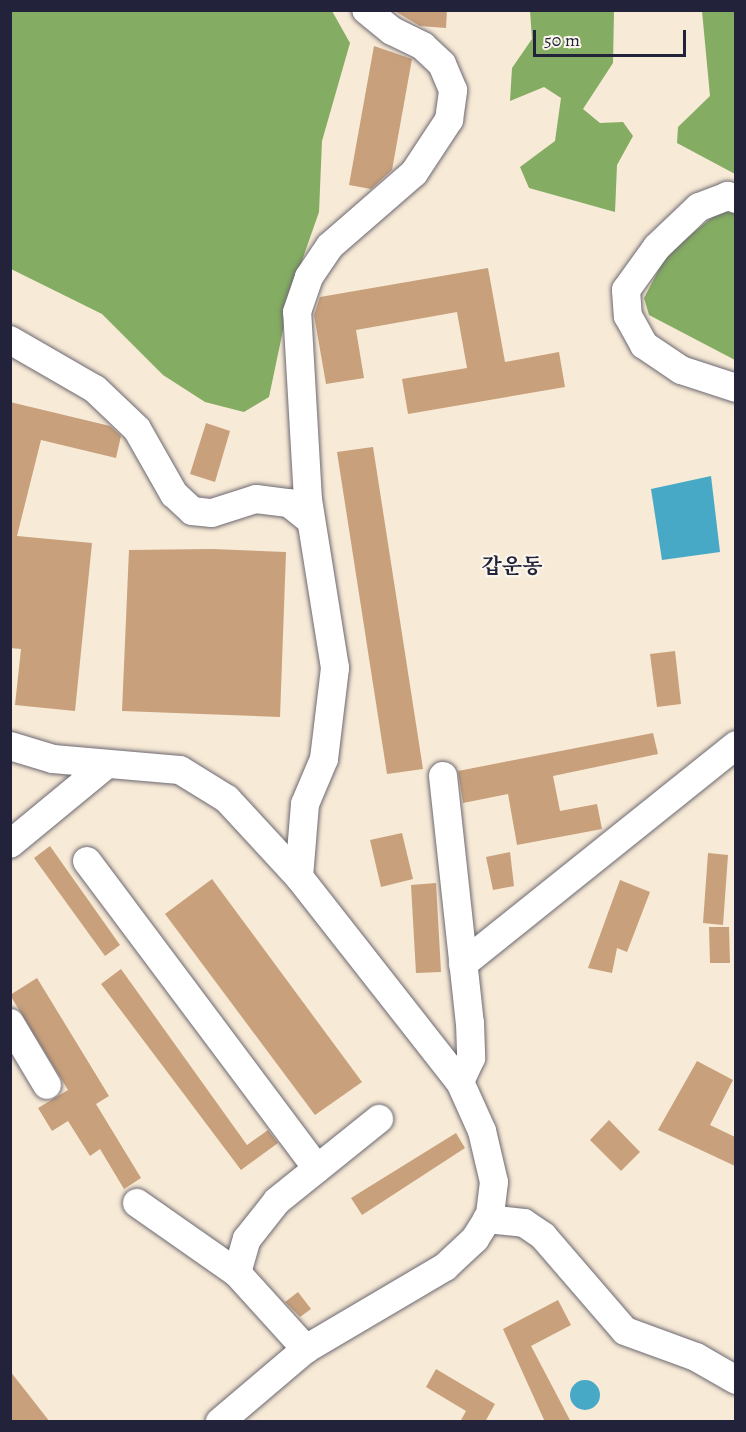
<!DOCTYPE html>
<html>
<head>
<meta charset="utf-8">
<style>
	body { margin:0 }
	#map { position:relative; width:746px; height:1432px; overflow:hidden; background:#f7ead6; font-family:Alegreya,"Noto Serif KR",serif }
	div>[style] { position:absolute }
	.forest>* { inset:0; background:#84ac62 }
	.water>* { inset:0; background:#47a9c6 }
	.round { border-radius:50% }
	.building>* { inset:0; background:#c8a07c }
	.roads { filter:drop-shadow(0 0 2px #6d6871) drop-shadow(0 0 2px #6d6871) }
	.minor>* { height:28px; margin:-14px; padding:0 14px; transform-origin:14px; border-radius:14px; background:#fff }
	span { translate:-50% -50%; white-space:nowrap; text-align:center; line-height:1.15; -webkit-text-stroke:4.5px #fbf7ec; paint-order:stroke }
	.quarter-label { font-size:21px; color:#22223b; font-weight:700 }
	.frame { position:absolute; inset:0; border:12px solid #22223b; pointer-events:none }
	.scale { position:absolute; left:533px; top:30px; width:153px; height:27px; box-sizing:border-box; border:3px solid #22223b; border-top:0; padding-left:8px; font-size:18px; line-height:21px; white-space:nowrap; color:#22223b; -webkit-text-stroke:4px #fbf7ec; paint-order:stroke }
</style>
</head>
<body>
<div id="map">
	<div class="forest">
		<div style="clip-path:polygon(11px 11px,332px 11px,350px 43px,322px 141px,319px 212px,291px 292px,269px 397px,244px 412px,205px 402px,163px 375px,102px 314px,11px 269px)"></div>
		<div style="clip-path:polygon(530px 11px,614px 11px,613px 63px,583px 109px,600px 123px,623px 122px,633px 136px,617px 165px,615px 212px,529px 188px,520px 167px,555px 141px,561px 98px,544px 87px,510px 101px,512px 68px,532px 39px)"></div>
		<div style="clip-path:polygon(702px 11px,735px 11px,735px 174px,677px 143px,678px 127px,710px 96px)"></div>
		<div style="clip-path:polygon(720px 211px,735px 213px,735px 360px,649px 315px,644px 298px,667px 254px)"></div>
	</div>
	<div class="water">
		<div style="clip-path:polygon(711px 476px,720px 552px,662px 560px,651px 489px)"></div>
		<div class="round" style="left:570px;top:1380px;width:30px;height:30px"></div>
	</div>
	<div class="building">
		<div style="clip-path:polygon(393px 10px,447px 10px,446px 28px,420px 26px)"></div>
		<div style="clip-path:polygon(374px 46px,412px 59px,392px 170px,371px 189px,349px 185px)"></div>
		<div style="clip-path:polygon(488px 268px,505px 362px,559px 352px,565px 387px,408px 414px,402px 379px,467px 368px,457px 312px,356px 330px,364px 378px,326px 384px,314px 315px,320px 297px)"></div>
		<div style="clip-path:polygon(10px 402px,110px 426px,121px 436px,116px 458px,41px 440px,17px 536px,92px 543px,75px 711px,15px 705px,21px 649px,10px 648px)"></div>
		<div style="clip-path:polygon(206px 423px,230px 431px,215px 482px,190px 474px)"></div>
		<div style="clip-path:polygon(373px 447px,423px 769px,387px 774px,337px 452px)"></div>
		<div style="clip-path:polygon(212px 549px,286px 552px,280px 717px,122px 711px,129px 550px)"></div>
		<div style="clip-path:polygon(675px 651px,681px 704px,657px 707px,650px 654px)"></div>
		<div style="clip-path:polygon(653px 733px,658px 754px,553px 776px,560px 811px,597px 804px,602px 829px,517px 845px,508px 794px,463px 803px,458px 771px)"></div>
		<div style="clip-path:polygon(402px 833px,413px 879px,381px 887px,370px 840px)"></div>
		<div style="clip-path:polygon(50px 846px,120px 945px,105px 956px,34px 858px)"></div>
		<div style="clip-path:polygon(510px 852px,514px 886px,493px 890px,486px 857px)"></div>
		<div style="clip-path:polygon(708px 853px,728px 855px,723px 925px,703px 923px)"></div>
		<div style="clip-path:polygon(212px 879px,362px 1082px,315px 1115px,165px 914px)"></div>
		<div style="clip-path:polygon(620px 880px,650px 892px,627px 952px,617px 948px,612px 973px,588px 968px)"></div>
		<div style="clip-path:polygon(436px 883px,441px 972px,416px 973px,411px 885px)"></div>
		<div style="clip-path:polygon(709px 927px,729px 927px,730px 963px,710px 963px)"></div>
		<div style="clip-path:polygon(121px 969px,247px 1145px,268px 1130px,278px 1143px,241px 1170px,101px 984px)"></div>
		<div style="clip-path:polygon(37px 978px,109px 1096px,96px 1104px,141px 1178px,124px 1189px,100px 1149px,90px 1156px,68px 1121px,52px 1131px,38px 1108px,68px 1090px,10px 995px)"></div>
		<div style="clip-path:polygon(697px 1061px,733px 1080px,710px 1125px,735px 1137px,735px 1166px,658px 1130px)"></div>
		<div style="clip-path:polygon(609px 1120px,640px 1152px,621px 1171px,590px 1140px)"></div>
		<div style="clip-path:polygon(456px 1133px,465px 1148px,362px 1215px,351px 1198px)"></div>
		<div style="clip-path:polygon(298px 1292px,311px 1309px,300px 1317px,285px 1302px)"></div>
		<div style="clip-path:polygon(558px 1300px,571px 1325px,531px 1346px,571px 1422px,545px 1422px,503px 1329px)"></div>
		<div style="clip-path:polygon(436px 1369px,495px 1404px,485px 1422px,460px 1422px,466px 1411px,426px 1387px)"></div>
		<div style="clip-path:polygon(10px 1371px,50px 1422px,10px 1422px)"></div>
	</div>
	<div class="roads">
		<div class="minor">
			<div style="left:736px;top:199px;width:9px;rotate:-159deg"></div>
			<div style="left:728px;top:196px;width:31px;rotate:159deg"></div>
			<div style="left:699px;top:207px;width:58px;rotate:136.4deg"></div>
			<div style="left:657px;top:247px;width:53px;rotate:125.8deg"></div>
			<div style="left:626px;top:290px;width:26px;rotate:86deg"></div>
			<div style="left:628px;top:316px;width:33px;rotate:61deg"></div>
			<div style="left:644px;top:345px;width:45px;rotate:34deg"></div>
			<div style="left:681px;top:370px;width:58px;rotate:18.1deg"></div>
			<div style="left:10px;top:340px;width:98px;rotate:30deg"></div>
			<div style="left:95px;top:389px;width:58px;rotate:43.6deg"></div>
			<div style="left:137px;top:429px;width:75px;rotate:60.4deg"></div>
			<div style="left:174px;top:494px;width:25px;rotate:43deg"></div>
			<div style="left:192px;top:511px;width:20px;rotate:6deg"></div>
			<div style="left:212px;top:513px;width:46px;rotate:-17.7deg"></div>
			<div style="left:256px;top:499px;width:33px;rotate:7deg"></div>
			<div style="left:289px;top:503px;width:28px;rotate:39deg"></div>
			<div style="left:10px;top:746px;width:45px;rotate:16.8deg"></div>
			<div style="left:53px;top:759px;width:127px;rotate:5deg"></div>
			<div style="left:180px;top:770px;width:55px;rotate:31.7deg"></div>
			<div style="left:227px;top:799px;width:106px;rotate:47.3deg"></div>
			<div style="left:299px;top:877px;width:261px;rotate:51.9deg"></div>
			<div style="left:460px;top:1082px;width:54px;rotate:65.8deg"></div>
			<div style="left:482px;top:1131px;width:52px;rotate:76.8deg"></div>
			<div style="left:494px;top:1182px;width:33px;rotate:97deg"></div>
			<div style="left:490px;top:1215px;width:28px;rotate:122deg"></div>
			<div style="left:475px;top:1239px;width:41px;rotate:137deg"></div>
			<div style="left:445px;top:1267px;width:161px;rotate:149.5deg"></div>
			<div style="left:306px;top:1349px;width:113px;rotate:139.7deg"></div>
			<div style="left:443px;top:776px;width:248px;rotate:83.8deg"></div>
			<div style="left:470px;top:1023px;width:35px;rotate:88deg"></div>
			<div style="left:471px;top:1058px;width:26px;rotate:115deg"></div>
			<div style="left:10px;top:844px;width:124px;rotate:-39.5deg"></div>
			<div style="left:87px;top:861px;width:384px;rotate:53.2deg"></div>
			<div style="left:299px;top:877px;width:73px;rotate:-85.3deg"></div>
			<div style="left:305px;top:804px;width:49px;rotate:-67.1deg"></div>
			<div style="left:324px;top:759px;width:92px;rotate:-83.1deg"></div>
			<div style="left:335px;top:668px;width:170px;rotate:-99.1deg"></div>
			<div style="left:308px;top:500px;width:188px;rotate:-93.3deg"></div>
			<div style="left:297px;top:312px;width:37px;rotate:-71deg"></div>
			<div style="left:309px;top:277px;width:37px;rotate:-56deg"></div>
			<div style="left:330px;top:246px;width:111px;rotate:-41deg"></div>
			<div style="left:414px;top:173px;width:64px;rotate:-56.6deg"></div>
			<div style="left:449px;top:120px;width:30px;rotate:-82deg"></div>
			<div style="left:453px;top:90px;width:28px;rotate:-113deg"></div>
			<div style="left:442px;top:64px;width:26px;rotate:-137deg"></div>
			<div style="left:423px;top:46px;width:34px;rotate:-154deg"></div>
			<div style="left:392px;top:31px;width:33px;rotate:-141deg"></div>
			<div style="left:463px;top:964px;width:350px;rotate:-38.7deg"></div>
			<div style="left:10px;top:1023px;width:72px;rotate:59.2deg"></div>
			<div style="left:137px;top:1203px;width:122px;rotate:35deg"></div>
			<div style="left:237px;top:1273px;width:103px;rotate:47.8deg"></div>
			<div style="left:487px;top:1219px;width:37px;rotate:6deg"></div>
			<div style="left:524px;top:1223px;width:23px;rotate:34deg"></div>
			<div style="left:543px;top:1236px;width:125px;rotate:49.2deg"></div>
			<div style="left:625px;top:1331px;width:76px;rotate:20.1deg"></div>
			<div style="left:696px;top:1357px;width:46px;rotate:29.9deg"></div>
			<div style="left:237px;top:1273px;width:35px;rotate:-74deg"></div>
			<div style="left:247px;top:1239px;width:48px;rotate:-51.7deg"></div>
			<div style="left:277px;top:1201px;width:131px;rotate:-38.8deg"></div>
		</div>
	</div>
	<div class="quarter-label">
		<span style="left:512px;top:566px">갑운동</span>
	</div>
	<div class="frame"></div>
	<div class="scale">50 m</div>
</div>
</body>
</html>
